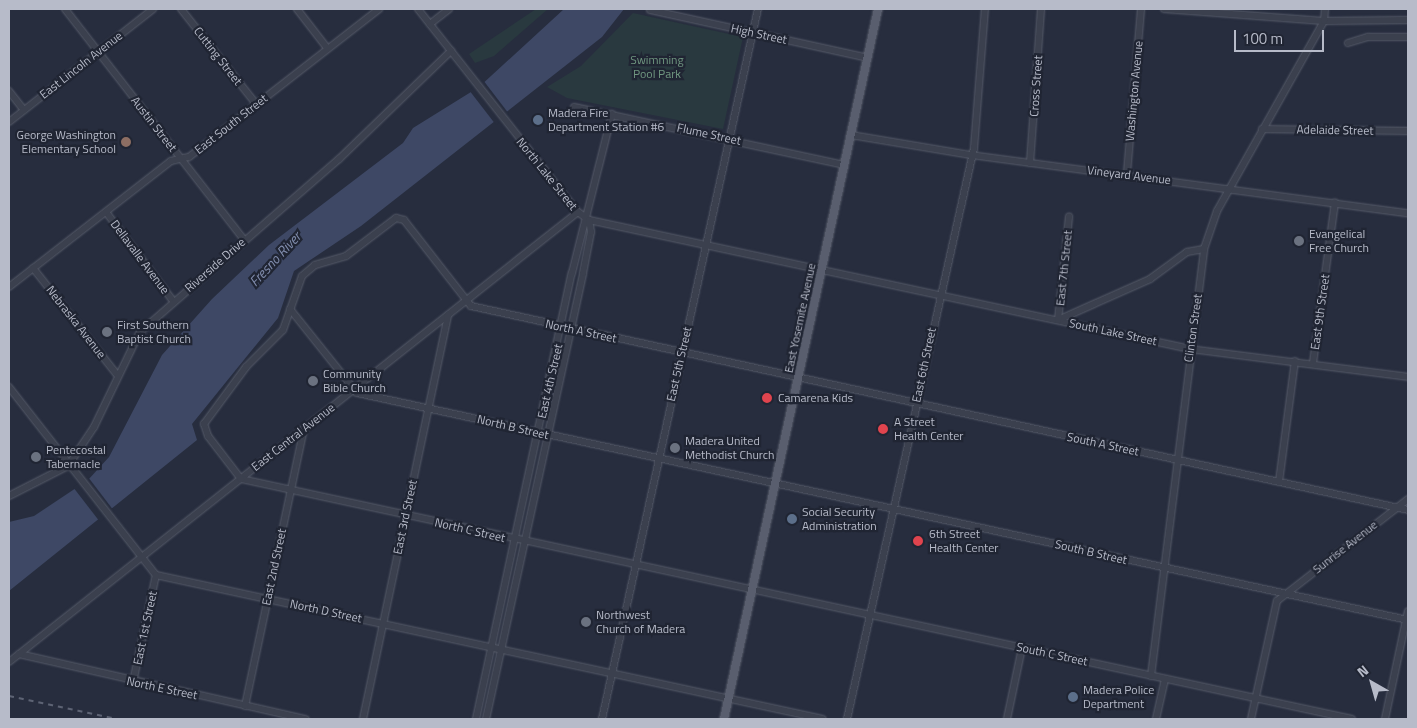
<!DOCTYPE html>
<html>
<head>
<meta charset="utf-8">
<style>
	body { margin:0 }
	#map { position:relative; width:1417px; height:728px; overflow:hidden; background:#272d3e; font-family:"Titillium Web",sans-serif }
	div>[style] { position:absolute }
	.green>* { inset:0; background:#29393f }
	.water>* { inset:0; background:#3e4865 }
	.pier>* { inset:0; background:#272d3e }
	.roads { filter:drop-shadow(0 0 1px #565b69) drop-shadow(0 0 1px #565b69) }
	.minor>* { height:6px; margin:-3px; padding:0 3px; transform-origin:3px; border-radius:3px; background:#3b404e }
	.major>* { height:8px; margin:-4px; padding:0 4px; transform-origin:4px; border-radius:4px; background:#595e6e }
	.rail>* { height:2px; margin-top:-1px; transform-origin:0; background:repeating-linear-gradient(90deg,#5d6374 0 5px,transparent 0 10px) }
	.dots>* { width:14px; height:14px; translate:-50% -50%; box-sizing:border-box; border:2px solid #202533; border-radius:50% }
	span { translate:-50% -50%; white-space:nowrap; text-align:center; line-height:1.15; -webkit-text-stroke:4.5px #202533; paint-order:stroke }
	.street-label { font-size:12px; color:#b7bbc9 }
	.park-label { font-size:12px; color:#709780 }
	.poi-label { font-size:12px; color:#b7bbc9 }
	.left { translate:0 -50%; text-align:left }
	.right { translate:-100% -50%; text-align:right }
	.water-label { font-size:14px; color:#818dad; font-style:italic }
	.frame { position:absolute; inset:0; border:10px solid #b7bbc9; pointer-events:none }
	.north { position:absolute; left:1347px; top:658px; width:50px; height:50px; -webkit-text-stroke:4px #202533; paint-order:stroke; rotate:322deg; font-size:14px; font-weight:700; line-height:20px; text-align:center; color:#b7bbc9 }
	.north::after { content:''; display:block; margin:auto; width:18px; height:22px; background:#b7bbc9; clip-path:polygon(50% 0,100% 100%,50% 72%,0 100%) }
	.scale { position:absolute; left:1234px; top:30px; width:90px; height:22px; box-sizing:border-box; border:2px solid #b7bbc9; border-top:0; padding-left:6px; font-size:15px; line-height:18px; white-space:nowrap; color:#b7bbc9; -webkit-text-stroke:4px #202533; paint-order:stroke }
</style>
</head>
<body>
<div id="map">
	<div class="green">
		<div style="clip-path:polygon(536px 9px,548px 9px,494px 56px,475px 63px,469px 54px)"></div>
		<div style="clip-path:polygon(633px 13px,743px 37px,723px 129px,567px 98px,547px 87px,581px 66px)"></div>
	</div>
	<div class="water">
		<div style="clip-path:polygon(564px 9px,624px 9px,602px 37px,361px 226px,294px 271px,278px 318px,192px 424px,197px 440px,9px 591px,9px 522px,34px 516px,88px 480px,109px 457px,162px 355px,212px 299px,269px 245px,403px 143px,413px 128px,479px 87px)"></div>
	</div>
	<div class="pier">
		<div style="clip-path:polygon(483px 80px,509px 114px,496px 125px,469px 90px)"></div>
		<div style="clip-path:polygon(88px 477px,114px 511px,100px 522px,73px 487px)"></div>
	</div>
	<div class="roads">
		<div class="minor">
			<div style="left:65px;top:9px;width:292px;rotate:52.2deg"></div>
			<div style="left:181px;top:9px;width:121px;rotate:51.7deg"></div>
			<div style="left:297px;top:9px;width:49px;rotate:52.4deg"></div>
			<div style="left:418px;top:9px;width:258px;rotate:51.8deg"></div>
			<div style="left:578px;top:212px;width:14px;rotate:36deg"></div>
			<div style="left:589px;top:220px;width:615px;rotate:12.11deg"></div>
			<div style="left:1190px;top:349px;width:220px;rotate:7.3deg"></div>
			<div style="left:1164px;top:9px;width:160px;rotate:4.3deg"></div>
			<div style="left:1324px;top:21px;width:84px;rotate:-0.7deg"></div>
			<div style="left:650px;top:10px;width:223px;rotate:12.4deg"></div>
			<div style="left:430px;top:24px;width:24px;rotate:-38deg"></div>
			<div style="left:1348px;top:43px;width:21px;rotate:-17deg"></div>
			<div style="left:1368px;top:37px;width:40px"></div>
			<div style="left:9px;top:91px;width:24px;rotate:52deg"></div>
			<div style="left:574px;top:107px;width:276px;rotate:12.1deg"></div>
			<div style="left:9px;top:122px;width:183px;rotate:-38.1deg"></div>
			<div style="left:1262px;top:129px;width:146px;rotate:0.8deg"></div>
			<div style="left:851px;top:135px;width:122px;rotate:9.5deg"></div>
			<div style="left:971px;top:155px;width:441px;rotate:7.6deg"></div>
			<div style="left:1030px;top:163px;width:154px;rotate:-85.9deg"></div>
			<div style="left:1127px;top:173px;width:165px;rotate:-85.1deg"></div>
			<div style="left:106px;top:212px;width:111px;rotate:53deg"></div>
			<div style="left:33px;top:268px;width:137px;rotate:51.8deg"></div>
			<div style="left:9px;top:287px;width:205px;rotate:-37.9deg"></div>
			<div style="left:171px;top:161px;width:18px;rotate:-13deg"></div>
			<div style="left:189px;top:157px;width:241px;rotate:-37.9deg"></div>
			<div style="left:290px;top:309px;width:107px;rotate:51.4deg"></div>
			<div style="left:357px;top:393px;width:1075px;rotate:12.19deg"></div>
			<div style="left:1058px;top:320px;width:101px;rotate:-24deg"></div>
			<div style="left:1150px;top:279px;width:46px;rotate:-36.1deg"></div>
			<div style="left:1187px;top:252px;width:17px;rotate:-10deg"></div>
			<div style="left:1058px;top:320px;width:104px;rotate:-83.9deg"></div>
			<div style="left:1313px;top:363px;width:162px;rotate:-82.2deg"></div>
			<div style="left:9px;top:387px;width:239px;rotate:52deg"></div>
			<div style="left:156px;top:575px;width:682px;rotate:12.18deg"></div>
			<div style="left:1279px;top:482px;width:122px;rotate:-82.5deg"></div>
			<div style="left:9px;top:496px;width:66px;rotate:-27deg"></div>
			<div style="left:68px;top:466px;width:47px;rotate:-56.3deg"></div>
			<div style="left:94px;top:427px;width:106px;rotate:-64.2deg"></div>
			<div style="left:140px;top:332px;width:264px;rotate:-41deg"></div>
			<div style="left:339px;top:159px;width:156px;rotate:-44deg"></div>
			<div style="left:19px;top:654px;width:294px;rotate:12.8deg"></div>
			<div style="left:9px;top:662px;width:725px;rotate:-38.34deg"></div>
			<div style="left:1151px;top:676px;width:430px;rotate:-82.9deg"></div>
			<div style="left:1204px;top:249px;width:40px;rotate:-71.1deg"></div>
			<div style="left:1217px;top:211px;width:218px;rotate:-60.6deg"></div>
			<div style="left:1324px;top:21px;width:12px;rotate:-85deg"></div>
			<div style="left:133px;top:682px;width:109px;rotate:-77.9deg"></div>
			<div style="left:245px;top:706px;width:283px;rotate:-78deg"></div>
			<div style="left:363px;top:719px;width:413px;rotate:-78.1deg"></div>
			<div style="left:476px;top:719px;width:456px;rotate:-77.9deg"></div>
			<div style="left:572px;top:273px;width:164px;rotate:-75.9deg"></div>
			<div style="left:486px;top:719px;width:456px;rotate:-77.7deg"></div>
			<div style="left:583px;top:273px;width:42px;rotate:-79deg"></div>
			<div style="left:591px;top:232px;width:12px;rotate:-99deg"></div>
			<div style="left:602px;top:719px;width:727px;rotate:-77.61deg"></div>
			<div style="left:847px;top:719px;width:585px;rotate:-77.46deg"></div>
			<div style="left:974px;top:148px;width:139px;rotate:-85.5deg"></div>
			<div style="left:1007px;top:719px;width:73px;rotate:-78.1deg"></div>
			<div style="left:1156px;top:719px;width:41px;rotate:-77.3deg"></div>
			<div style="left:1251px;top:719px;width:121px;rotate:-77.6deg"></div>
			<div style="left:1277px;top:601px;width:166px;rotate:-37.9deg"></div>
			<div style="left:1352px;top:719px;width:1137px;rotate:-167.81deg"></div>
			<div style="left:241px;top:479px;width:54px;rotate:-127.5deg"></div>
			<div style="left:208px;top:436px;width:13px;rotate:-108deg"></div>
			<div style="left:204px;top:424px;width:71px;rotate:-53.6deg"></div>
			<div style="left:246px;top:367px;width:52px;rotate:-45deg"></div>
			<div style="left:283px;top:330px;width:57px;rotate:-70.6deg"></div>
			<div style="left:302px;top:276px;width:17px;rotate:-40deg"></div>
			<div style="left:315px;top:265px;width:32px;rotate:-16deg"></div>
			<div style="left:346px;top:256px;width:63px;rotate:-37.2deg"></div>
			<div style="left:396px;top:218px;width:8px;rotate:14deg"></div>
			<div style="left:404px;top:220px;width:109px;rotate:52.1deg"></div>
			<div style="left:471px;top:306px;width:959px;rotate:12.28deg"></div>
			<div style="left:1385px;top:719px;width:110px;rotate:-78deg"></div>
		</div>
		<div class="major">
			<div style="left:724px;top:719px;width:727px;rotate:-77.76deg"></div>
		</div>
	</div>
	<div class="rail">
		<div style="left:9px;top:696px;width:109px;rotate:12.1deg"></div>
	</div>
	<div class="dots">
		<div style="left:538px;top:120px;background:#5c6f8a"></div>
		<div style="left:126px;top:142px;background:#8d6e63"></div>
		<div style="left:1299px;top:241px;background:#6b7280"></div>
		<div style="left:107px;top:332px;background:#6b7280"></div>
		<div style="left:313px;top:381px;background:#6b7280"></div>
		<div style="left:767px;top:398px;background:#e0444e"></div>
		<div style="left:883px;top:429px;background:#e0444e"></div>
		<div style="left:675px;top:448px;background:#6b7280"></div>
		<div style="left:36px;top:457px;background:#6b7280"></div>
		<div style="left:792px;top:519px;background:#5c6f8a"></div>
		<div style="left:918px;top:541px;background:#e0444e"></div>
		<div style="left:586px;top:622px;background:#6b7280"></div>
		<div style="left:1073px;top:697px;background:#5c6f8a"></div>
	</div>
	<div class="street-label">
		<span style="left:759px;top:34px;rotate:12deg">High Street</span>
		<span style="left:218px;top:56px;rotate:52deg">Cutting Street</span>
		<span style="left:81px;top:65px;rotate:-38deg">East Lincoln Avenue</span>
		<span style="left:1036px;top:86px;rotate:-86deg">Cross Street</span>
		<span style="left:1134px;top:91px;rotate:-85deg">Washington Avenue</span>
		<span style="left:154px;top:124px;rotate:52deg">Austin Street</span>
		<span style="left:231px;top:124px;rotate:-38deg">East South Street</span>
		<span style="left:1335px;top:130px;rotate:1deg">Adelaide Street</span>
		<span style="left:709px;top:134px;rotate:12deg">Flume Street</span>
		<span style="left:547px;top:174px;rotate:51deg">North Lake Street</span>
		<span style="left:1129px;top:175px;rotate:7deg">Vineyard Avenue</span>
		<span style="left:140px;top:257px;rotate:53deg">Dellavalle Avenue</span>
		<span style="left:215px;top:265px;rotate:-41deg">Riverside Drive</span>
		<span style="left:1064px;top:268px;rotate:-84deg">East 7th Street</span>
		<span style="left:1320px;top:312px;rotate:-82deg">East 9th Street</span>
		<span style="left:800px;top:318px;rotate:-78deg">East Yosemite Avenue</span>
		<span style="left:76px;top:322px;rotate:52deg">Nebraska Avenue</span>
		<span style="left:1193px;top:328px;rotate:-82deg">Clinton Street</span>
		<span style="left:581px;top:331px;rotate:12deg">North A Street</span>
		<span style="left:1113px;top:332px;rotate:12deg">South Lake Street</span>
		<span style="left:679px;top:364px;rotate:-77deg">East 5th Street</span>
		<span style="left:924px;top:365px;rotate:-78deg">East 6th Street</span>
		<span style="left:550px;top:381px;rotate:-77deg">East 4th Street</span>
		<span style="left:513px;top:427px;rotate:13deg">North B Street</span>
		<span style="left:293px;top:437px;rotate:-38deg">East Central Avenue</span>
		<span style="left:1103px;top:444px;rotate:12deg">South A Street</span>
		<span style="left:405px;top:517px;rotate:-78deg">East 3rd Street</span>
		<span style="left:470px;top:530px;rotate:13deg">North C Street</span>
		<span style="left:1345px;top:547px;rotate:-38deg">Sunrise Avenue</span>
		<span style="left:1091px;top:552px;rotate:13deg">South B Street</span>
		<span style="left:274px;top:567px;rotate:-78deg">East 2nd Street</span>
		<span style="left:326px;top:611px;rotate:12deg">North D Street</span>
		<span style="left:145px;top:628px;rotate:-78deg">East 1st Street</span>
		<span style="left:1052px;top:654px;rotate:12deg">South C Street</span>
		<span style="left:162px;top:688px;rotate:12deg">North E Street</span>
	</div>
	<div class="park-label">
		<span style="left:657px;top:67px">Swimming<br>Pool Park</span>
	</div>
	<div class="poi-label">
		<span class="left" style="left:548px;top:120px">Madera Fire<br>Department Station #6</span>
		<span class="right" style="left:116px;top:142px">George Washington<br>Elementary School</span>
		<span class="left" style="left:1309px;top:241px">Evangelical<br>Free Church</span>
		<span class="left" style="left:117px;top:332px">First Southern<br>Baptist Church</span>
		<span class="left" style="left:323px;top:381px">Community<br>Bible Church</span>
		<span class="left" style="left:778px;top:398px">Camarena Kids</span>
		<span class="left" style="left:894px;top:429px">A Street<br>Health Center</span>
		<span class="left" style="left:685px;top:448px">Madera United<br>Methodist Church</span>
		<span class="left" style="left:46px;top:457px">Pentecostal<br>Tabernacle</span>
		<span class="left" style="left:802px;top:519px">Social Security<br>Administration</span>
		<span class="left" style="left:929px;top:541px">6th Street<br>Health Center</span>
		<span class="left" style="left:596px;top:622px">Northwest<br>Church of Madera</span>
		<span class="left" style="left:1083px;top:697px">Madera Police<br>Department</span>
	</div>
	<div class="water-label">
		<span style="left:275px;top:259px;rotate:-47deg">Fresno River</span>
	</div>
	<div class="frame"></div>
	<div class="north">N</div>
	<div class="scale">100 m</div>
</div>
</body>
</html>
